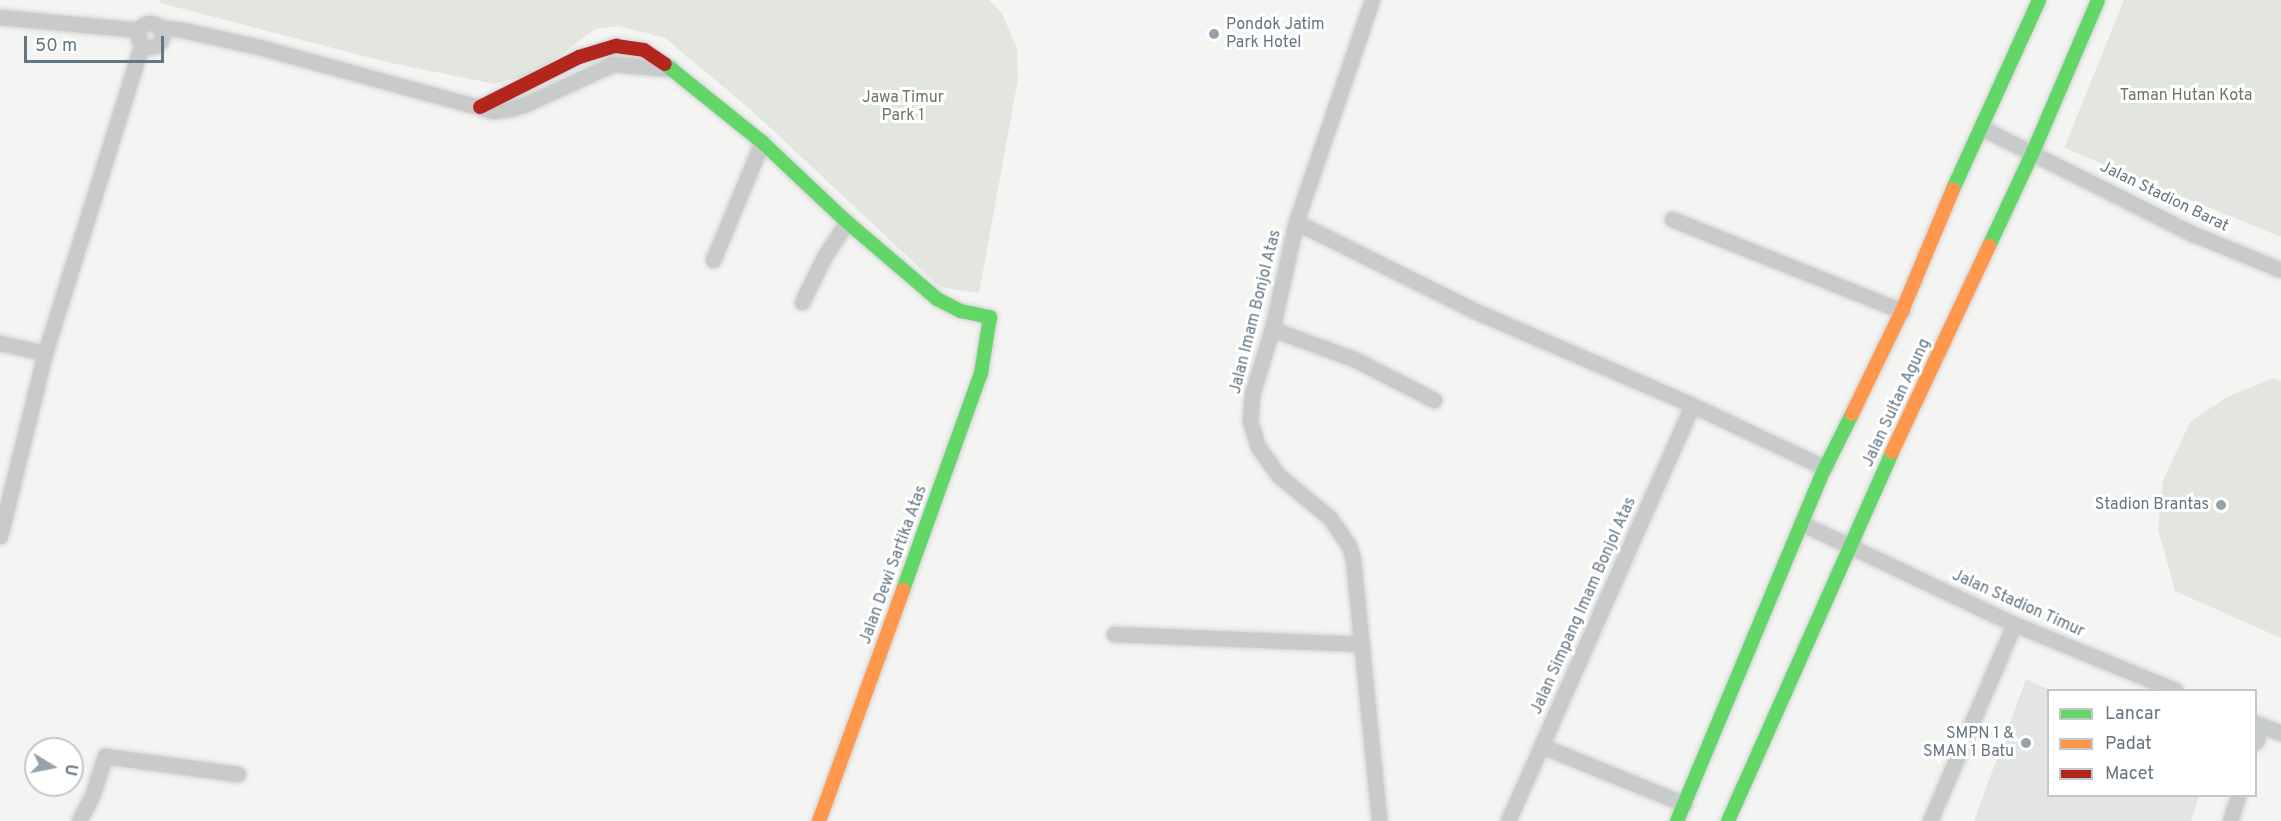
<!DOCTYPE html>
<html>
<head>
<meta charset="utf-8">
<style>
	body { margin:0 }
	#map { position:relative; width:2281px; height:821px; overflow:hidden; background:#f4f4f3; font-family:Overpass,sans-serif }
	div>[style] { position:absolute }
	.built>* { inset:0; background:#e3e4e4 }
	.green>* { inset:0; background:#e3e6e0 }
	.roads { filter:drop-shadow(0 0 2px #d1d2d3) drop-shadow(0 0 2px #d1d2d3) }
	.street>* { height:15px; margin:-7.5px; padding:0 7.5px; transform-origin:7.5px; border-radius:7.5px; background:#c9caca }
	.street>.ring { margin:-7.5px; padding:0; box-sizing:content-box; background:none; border:15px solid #c9caca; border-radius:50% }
	.fast>* { height:14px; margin:-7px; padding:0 7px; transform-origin:7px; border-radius:7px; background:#63d668 }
	.slow>* { height:14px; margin:-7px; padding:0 7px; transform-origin:7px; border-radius:7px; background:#ff974d }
	.jam>* { height:14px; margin:-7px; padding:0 7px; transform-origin:7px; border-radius:7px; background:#b3261e }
	.dots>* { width:16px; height:16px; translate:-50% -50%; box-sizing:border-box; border:3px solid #fff; border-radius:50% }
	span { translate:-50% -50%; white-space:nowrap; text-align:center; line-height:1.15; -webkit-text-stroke:6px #fff; paint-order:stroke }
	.poi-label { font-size:16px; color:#647683 }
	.left { translate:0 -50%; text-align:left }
	.right { translate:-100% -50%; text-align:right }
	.park-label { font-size:16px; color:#687a63 }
	.street-label { font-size:16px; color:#647683 }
	.legend { position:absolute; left:2047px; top:689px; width:210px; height:108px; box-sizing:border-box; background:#fff; border:2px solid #c1c8cd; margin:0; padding:8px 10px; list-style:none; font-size:18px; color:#647683 }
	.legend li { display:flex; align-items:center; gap:12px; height:30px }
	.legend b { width:30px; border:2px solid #c1c8cd }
	.north { position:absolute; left:24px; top:737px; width:60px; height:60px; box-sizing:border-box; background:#fff; border:2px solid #c1c8cd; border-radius:50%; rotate:100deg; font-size:16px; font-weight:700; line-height:24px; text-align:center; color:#647683 }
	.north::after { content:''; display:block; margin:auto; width:21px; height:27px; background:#96a2aa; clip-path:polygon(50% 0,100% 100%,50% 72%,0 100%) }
	.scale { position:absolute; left:24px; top:36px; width:140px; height:27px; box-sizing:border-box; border:3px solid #647683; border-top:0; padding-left:8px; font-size:18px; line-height:21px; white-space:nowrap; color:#647683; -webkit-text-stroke:4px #fff; paint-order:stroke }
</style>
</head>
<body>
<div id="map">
	<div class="built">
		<div style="clip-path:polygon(2026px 679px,2050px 690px,2048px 796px,2199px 796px,2191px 821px,1974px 821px)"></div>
	</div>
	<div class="green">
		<div style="clip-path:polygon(161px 0,989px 0,1002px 13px,1017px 49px,1018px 79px,979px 293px,940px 287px,751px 110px,665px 38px,618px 26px,595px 29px,545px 67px,526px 76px,495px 84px,391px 63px,160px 3px)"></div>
		<div style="clip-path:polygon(2124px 0,2281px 0,2281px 237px,2064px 148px)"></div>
		<div style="clip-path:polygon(2274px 378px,2281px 381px,2281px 638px,2175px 591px,2158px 529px,2163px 481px,2190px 422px,2227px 397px)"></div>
	</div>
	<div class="roads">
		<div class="street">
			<div style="left:1372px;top:0;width:235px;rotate:108.9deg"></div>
			<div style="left:1296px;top:222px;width:110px;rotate:102.6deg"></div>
			<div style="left:1272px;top:329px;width:68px;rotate:107.1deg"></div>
			<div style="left:1252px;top:394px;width:27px;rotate:94deg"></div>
			<div style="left:1250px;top:421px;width:27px;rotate:73deg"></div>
			<div style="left:1258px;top:447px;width:34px;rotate:54deg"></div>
			<div style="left:1278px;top:475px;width:66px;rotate:39.5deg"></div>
			<div style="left:1329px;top:517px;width:35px;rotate:55deg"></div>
			<div style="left:1349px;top:546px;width:14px;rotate:73deg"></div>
			<div style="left:1353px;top:559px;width:263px;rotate:84.3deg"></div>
			<div style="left:0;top:17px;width:140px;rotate:5.3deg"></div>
			<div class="ring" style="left:138px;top:23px;width:9px;height:9px"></div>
			<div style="left:159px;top:27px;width:24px;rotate:7deg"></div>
			<div style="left:183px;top:30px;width:78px;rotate:12.6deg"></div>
			<div style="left:259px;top:47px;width:243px;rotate:15.3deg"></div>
			<div style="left:493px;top:111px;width:17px;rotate:-7deg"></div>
			<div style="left:510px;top:109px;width:17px;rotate:-17deg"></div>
			<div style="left:526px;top:104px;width:96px;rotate:-24.7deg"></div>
			<div style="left:613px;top:64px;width:59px;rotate:4.8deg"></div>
			<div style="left:1982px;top:128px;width:234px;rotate:26.7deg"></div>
			<div style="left:2191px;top:233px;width:97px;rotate:22.3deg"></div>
			<div style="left:1672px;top:219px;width:248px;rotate:21.8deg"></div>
			<div style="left:1296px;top:222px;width:200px;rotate:26.4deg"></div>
			<div style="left:1475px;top:311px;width:236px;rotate:23.4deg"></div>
			<div style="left:1692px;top:405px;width:147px;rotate:25.3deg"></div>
			<div style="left:713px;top:260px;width:128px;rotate:-67.4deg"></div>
			<div style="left:802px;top:302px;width:50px;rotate:-63.9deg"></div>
			<div style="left:824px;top:257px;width:42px;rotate:-56.7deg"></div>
			<div style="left:1272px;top:329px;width:87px;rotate:20.1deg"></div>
			<div style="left:1354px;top:359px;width:90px;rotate:27.1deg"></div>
			<div style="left:0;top:343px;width:46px;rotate:12.5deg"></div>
			<div style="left:1801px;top:523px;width:236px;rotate:25.4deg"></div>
			<div style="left:2014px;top:624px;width:174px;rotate:22.3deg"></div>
			<div style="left:0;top:536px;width:188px;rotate:-76.2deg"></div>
			<div style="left:45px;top:353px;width:324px;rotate:-72.6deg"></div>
			<div style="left:1114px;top:634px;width:248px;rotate:2.3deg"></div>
			<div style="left:2256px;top:723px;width:27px;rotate:22deg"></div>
			<div style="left:2256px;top:742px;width:17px;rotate:-73deg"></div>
			<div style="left:1542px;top:746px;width:154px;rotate:22.1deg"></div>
			<div style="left:79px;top:821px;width:31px;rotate:-63deg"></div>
			<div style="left:93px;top:793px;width:39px;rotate:-72deg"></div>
			<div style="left:105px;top:756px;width:134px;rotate:7.7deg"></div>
			<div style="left:1508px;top:821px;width:455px;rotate:-66.1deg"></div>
			<div style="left:1930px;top:821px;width:214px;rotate:-66.9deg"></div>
			<div style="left:2230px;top:821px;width:26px;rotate:-72deg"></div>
		</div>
		<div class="fast">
			<div style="left:665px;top:64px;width:124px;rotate:38.8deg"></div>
			<div style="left:762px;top:142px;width:117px;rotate:43.3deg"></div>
			<div style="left:847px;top:222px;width:118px;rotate:40.5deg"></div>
			<div style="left:937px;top:299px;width:27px;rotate:27deg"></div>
			<div style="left:961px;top:311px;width:30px;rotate:12deg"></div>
			<div style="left:990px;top:317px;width:57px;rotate:99.1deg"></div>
			<div style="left:981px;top:373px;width:231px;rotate:109.8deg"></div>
			<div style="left:1953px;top:189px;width:208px;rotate:-65.5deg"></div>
			<div style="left:1989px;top:246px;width:104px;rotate:-64.9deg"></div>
			<div style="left:2033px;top:152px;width:165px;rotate:-66.8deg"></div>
			<div style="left:1677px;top:821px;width:383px;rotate:-67.3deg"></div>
			<div style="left:1825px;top:468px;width:60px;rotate:-63.4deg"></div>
			<div style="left:1728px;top:821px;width:404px;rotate:-66deg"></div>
		</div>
		<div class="slow">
			<div style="left:1852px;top:414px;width:114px;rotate:-64.1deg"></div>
			<div style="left:1902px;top:311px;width:132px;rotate:-67.3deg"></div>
			<div style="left:1892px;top:452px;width:228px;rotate:-64.8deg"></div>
			<div style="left:819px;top:821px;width:246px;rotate:-70deg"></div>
		</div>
		<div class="jam">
			<div style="left:480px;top:107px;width:111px;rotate:-26.8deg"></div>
			<div style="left:579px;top:57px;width:39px;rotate:-17deg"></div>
			<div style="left:616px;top:46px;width:28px;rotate:8deg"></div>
			<div style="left:644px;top:50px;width:25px;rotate:34deg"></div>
		</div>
	</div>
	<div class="dots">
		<div style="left:1214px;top:34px;background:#96a2aa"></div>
		<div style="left:2221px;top:505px;background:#96a2aa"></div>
		<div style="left:2026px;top:743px;background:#96a2aa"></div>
	</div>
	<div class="poi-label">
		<span class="left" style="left:1226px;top:34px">Pondok Jatim<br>Park Hotel</span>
		<span class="right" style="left:2209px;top:505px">Stadion Brantas</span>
		<span class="right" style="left:2014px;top:743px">SMPN 1 &amp;<br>SMAN 1 Batu</span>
	</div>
	<div class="park-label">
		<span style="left:2186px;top:96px">Taman Hutan Kota</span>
		<span style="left:903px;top:107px">Jawa Timur<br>Park 1</span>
	</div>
	<div class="street-label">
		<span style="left:2164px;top:197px;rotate:26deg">Jalan Stadion Barat</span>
		<span style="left:1256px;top:312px;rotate:-76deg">Jalan Imam Bonjol Atas</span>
		<span style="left:1897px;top:403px;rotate:-65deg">Jalan Sultan Agung</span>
		<span style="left:894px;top:565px;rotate:-70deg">Jalan Dewi Sartika Atas</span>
		<span style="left:2018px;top:604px;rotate:24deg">Jalan Stadion Timur</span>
		<span style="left:1584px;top:606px;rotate:-66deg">Jalan Simpang Imam Bonjol Atas</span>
	</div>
	<ul class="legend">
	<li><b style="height:8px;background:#63d668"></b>Lancar</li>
	<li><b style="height:8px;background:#ff974d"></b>Padat</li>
	<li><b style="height:8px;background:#b3261e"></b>Macet</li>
	</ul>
	<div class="north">U</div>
	<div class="scale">50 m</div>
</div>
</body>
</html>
